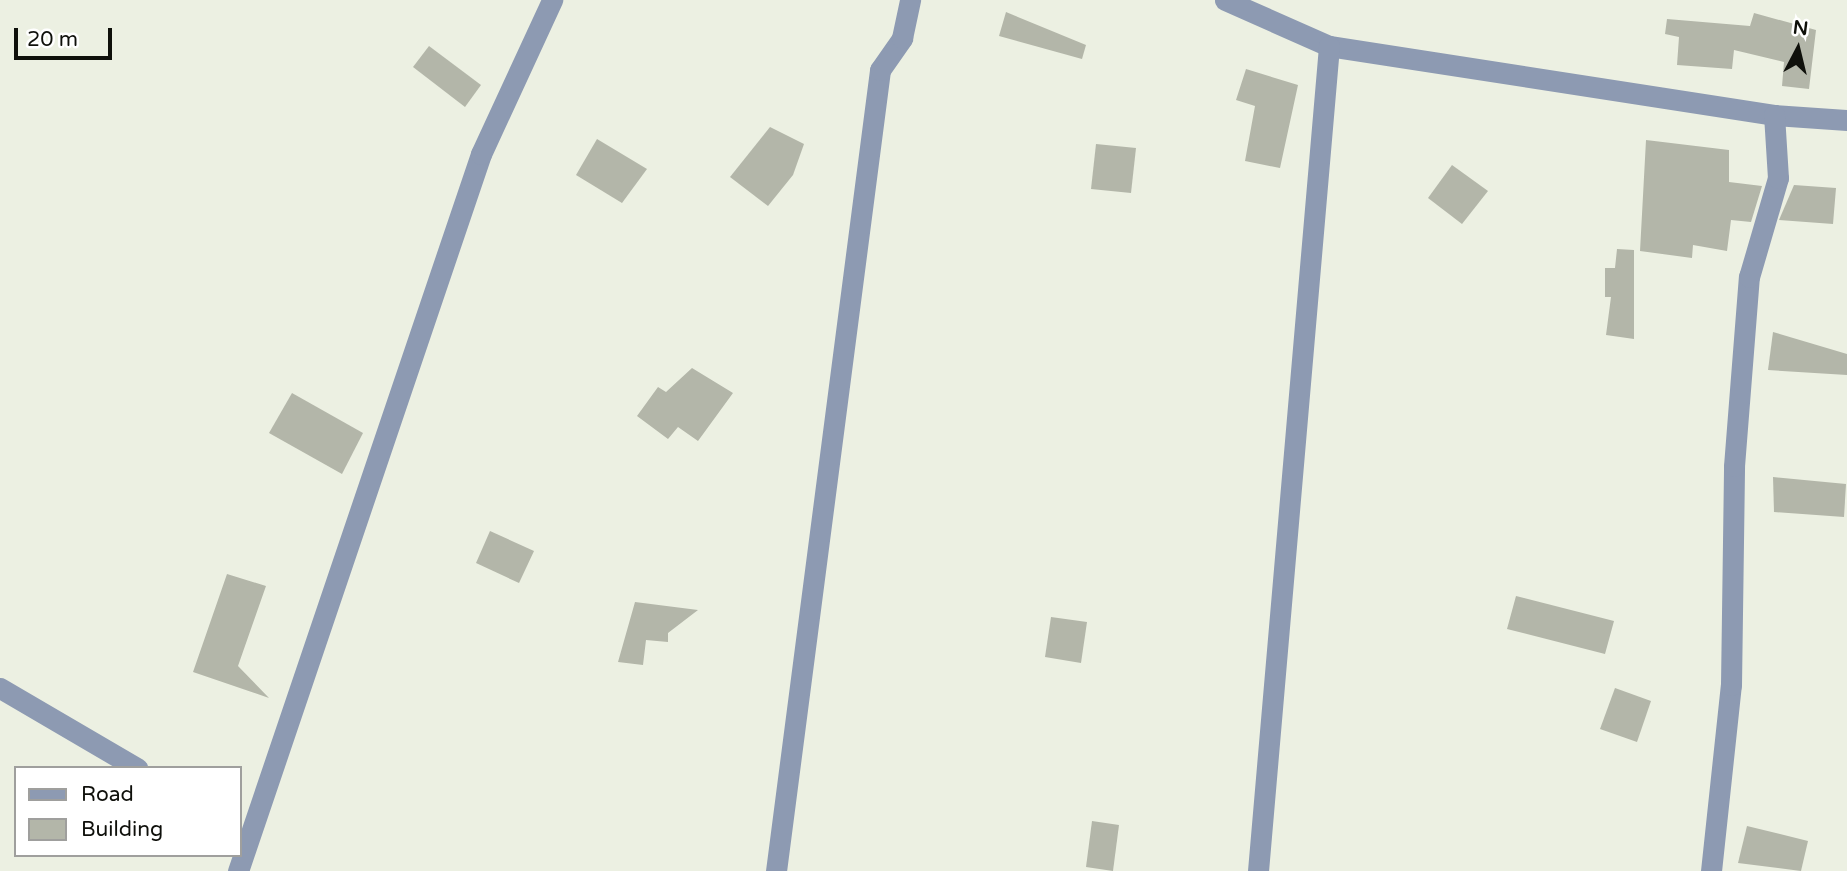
<!DOCTYPE html>
<html>
<head>
<meta charset="utf-8">
<style>
	body { margin:0 }
	#map { position:relative; width:1847px; height:871px; overflow:hidden; background:#ecf0e2; font-family:"Varela Round",sans-serif }
	div>[style] { position:absolute }
	.building>* { inset:0; background:#b3b6a9 }
	.street>* { height:21px; margin:-10.5px; padding:0 10.5px; transform-origin:10.5px; border-radius:10.5px; background:#8d9ab2 }
	span { translate:-50% -50%; white-space:nowrap; text-align:center; line-height:1.15; -webkit-text-stroke:7px #fff; paint-order:stroke }
	.legend { position:absolute; left:14px; top:766px; width:228px; height:91px; box-sizing:border-box; background:#fff; border:2px solid #9f9f9d; margin:0; padding:9px 12px; list-style:none; font-size:21px; color:#0f100b }
	.legend li { display:flex; align-items:center; gap:14px; height:35px }
	.legend b { width:35px; border:2px solid #9f9f9d }
	.north { position:absolute; left:1763px; top:14px; width:70px; height:70px; -webkit-text-stroke:5px #fff; paint-order:stroke; rotate:7deg; font-size:19px; font-weight:700; line-height:28px; text-align:center; color:#0f100b }
	.north::after { content:''; display:block; margin:auto; width:24px; height:32px; background:#0f100b; clip-path:polygon(50% 0,100% 100%,50% 72%,0 100%) }
	.scale { position:absolute; left:14px; top:28px; width:98px; height:32px; box-sizing:border-box; border:4px solid #0f100b; border-top:0; padding-left:9px; font-size:21px; line-height:24px; white-space:nowrap; color:#0f100b; -webkit-text-stroke:5px #fff; paint-order:stroke }
</style>
</head>
<body>
<div id="map">
	<div class="building">
		<div style="clip-path:polygon(1006px 12px,1086px 45px,1082px 59px,999px 36px)"></div>
		<div style="clip-path:polygon(1754px 13px,1816px 30px,1809px 89px,1782px 86px,1784px 62px,1734px 50px,1732px 69px,1677px 65px,1679px 37px,1665px 34px,1667px 19px,1750px 26px)"></div>
		<div style="clip-path:polygon(429px 46px,481px 85px,465px 107px,413px 67px)"></div>
		<div style="clip-path:polygon(1246px 69px,1298px 85px,1280px 168px,1245px 161px,1255px 106px,1236px 100px)"></div>
		<div style="clip-path:polygon(770px 127px,804px 144px,793px 175px,768px 206px,730px 177px)"></div>
		<div style="clip-path:polygon(597px 139px,647px 169px,622px 203px,576px 175px)"></div>
		<div style="clip-path:polygon(1646px 140px,1729px 150px,1729px 182px,1762px 186px,1751px 222px,1731px 220px,1727px 251px,1693px 245px,1692px 258px,1640px 251px)"></div>
		<div style="clip-path:polygon(1096px 144px,1136px 148px,1131px 193px,1091px 189px)"></div>
		<div style="clip-path:polygon(1452px 165px,1488px 191px,1462px 224px,1428px 198px)"></div>
		<div style="clip-path:polygon(1794px 185px,1836px 188px,1833px 224px,1779px 220px)"></div>
		<div style="clip-path:polygon(1617px 249px,1634px 250px,1634px 339px,1606px 335px,1611px 297px,1605px 297px,1605px 268px,1615px 268px)"></div>
		<div style="clip-path:polygon(1773px 332px,1847px 354px,1847px 375px,1768px 370px)"></div>
		<div style="clip-path:polygon(692px 368px,733px 393px,698px 441px,678px 427px,668px 439px,637px 416px,658px 387px,666px 392px)"></div>
		<div style="clip-path:polygon(292px 393px,363px 433px,342px 474px,269px 433px)"></div>
		<div style="clip-path:polygon(1773px 477px,1846px 484px,1844px 517px,1774px 512px)"></div>
		<div style="clip-path:polygon(490px 531px,534px 551px,519px 583px,476px 563px)"></div>
		<div style="clip-path:polygon(227px 574px,266px 586px,238px 666px,269px 698px,193px 672px)"></div>
		<div style="clip-path:polygon(1516px 596px,1614px 621px,1605px 654px,1507px 629px)"></div>
		<div style="clip-path:polygon(635px 602px,698px 610px,668px 633px,668px 642px,646px 640px,643px 665px,618px 662px)"></div>
		<div style="clip-path:polygon(1051px 617px,1087px 622px,1081px 663px,1045px 657px)"></div>
		<div style="clip-path:polygon(1615px 688px,1651px 701px,1637px 742px,1600px 729px)"></div>
		<div style="clip-path:polygon(1092px 821px,1119px 825px,1113px 871px,1086px 867px)"></div>
		<div style="clip-path:polygon(1747px 826px,1808px 841px,1801px 871px,1738px 863px)"></div>
	</div>
	<div class="street">
		<div style="left:1225px;top:0;width:114px;rotate:23.9deg"></div>
		<div style="left:1329px;top:46px;width:450px;rotate:8.8deg"></div>
		<div style="left:1774px;top:115px;width:73px;rotate:3.9deg"></div>
		<div style="left:0;top:688px;width:159px;rotate:30.3deg"></div>
		<div style="left:238px;top:871px;width:757px;rotate:-71.28deg"></div>
		<div style="left:481px;top:154px;width:170px;rotate:-65.2deg"></div>
		<div style="left:776px;top:871px;width:808px;rotate:-82.6deg"></div>
		<div style="left:880px;top:70px;width:39px;rotate:-55deg"></div>
		<div style="left:902px;top:38px;width:39px;rotate:-78deg"></div>
		<div style="left:1258px;top:871px;width:828px;rotate:-85.08deg"></div>
		<div style="left:1711px;top:871px;width:187px;rotate:-83.9deg"></div>
		<div style="left:1731px;top:685px;width:219px;rotate:-89.2deg"></div>
		<div style="left:1734px;top:466px;width:190px;rotate:-85.5deg"></div>
		<div style="left:1749px;top:277px;width:103px;rotate:-73.7deg"></div>
		<div style="left:1778px;top:178px;width:63px;rotate:-93.6deg"></div>
	</div>
	<ul class="legend">
	<li><b style="height:9px;background:#8d9ab2"></b>Road</li>
	<li><b style="height:19px;background:#b3b6a9"></b>Building</li>
	</ul>
	<div class="north">N</div>
	<div class="scale">20 m</div>
</div>
</body>
</html>
